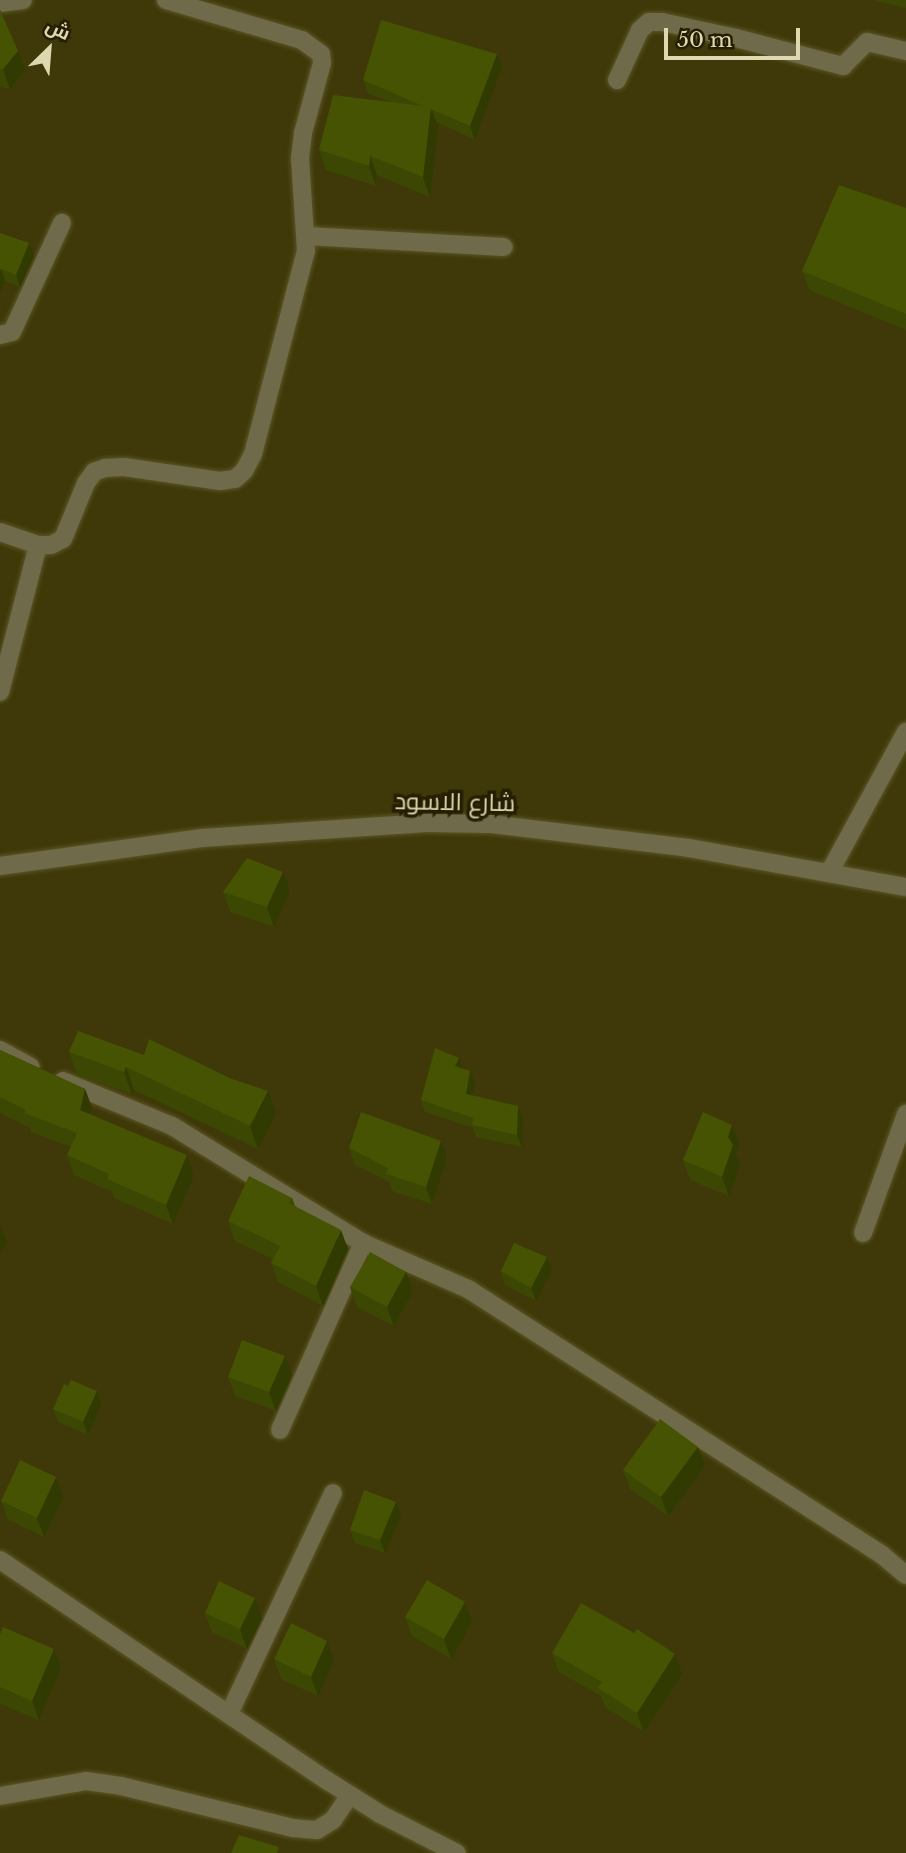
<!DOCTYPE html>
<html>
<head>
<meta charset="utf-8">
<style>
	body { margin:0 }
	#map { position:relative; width:906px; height:1853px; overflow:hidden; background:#3f3808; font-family:"Libre Baskerville",Cairo,serif }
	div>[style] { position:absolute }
	.roads { filter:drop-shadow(0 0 2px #5c5526) drop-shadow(0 0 2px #5c5526) }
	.street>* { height:18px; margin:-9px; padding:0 9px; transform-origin:9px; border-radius:9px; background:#6f6a49 }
	.wall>* { inset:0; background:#3b4702 }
	.shaded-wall>* { inset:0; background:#303a01 }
	.building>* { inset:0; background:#455302 }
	span { translate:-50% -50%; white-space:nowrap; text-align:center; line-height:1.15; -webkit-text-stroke:7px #251f00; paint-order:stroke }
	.street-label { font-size:24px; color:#ded8b0 }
	.north { position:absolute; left:14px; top:14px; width:70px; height:70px; -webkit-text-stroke:5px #251f00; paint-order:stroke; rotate:25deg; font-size:19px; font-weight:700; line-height:28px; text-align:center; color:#ded8b0 }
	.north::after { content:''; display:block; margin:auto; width:24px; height:32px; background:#ded8b0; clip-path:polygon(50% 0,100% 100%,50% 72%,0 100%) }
	.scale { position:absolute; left:664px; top:28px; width:136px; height:32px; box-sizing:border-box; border:4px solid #ded8b0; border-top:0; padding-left:9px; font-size:21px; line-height:24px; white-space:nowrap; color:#ded8b0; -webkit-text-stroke:5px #251f00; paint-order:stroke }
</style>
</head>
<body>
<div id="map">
	<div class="roads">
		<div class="street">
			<div style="left:0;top:3px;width:23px;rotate:-7deg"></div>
			<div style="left:617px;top:80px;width:55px;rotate:-65.3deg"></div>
			<div style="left:640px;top:30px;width:12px;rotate:-42deg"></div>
			<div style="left:649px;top:22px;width:13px"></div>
			<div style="left:662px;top:22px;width:76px;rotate:12.2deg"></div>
			<div style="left:736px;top:38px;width:111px;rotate:14.7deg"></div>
			<div style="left:843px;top:66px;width:34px;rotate:-45deg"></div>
			<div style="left:867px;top:42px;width:40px;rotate:13deg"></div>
			<div style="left:307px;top:236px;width:197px;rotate:3.2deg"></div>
			<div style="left:0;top:335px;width:12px;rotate:-14deg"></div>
			<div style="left:12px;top:332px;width:120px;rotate:-65.4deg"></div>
			<div style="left:0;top:532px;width:40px;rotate:18.9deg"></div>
			<div style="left:38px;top:545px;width:13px"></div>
			<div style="left:51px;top:545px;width:13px;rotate:-27deg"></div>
			<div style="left:63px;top:539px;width:61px;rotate:-67.7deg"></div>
			<div style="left:86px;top:483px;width:14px;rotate:-54deg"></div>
			<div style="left:94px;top:472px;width:12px;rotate:-20deg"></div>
			<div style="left:105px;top:468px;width:19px;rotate:-3deg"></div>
			<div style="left:124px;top:467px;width:97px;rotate:8.3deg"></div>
			<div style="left:220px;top:481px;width:15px;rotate:-8deg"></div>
			<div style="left:235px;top:479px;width:12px;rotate:-42deg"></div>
			<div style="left:244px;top:471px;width:19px;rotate:-62deg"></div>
			<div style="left:253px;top:454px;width:210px;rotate:-75.4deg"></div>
			<div style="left:306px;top:251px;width:93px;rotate:-93.7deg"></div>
			<div style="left:300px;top:158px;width:25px;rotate:-83deg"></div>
			<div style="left:303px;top:133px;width:73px;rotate:-74.8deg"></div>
			<div style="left:322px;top:63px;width:9px;rotate:-96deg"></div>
			<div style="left:321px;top:54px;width:24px;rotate:-144deg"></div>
			<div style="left:302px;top:40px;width:142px;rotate:-163.6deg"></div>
			<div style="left:0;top:692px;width:152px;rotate:-75.5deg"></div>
			<div style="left:0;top:866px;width:204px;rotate:-7.9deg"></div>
			<div style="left:202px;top:838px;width:225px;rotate:-3.8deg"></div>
			<div style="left:427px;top:823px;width:64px;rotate:0.9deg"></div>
			<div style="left:491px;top:824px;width:199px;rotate:6.9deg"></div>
			<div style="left:689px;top:848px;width:220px;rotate:10.2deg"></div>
			<div style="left:829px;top:873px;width:161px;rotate:-61.4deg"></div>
			<div style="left:0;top:1050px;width:35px;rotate:29deg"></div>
			<div style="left:63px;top:1081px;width:118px;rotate:22.4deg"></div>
			<div style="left:172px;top:1126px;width:224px;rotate:31.5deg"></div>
			<div style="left:363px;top:1243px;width:115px;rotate:23.7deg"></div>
			<div style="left:468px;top:1289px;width:492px;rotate:32.7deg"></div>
			<div style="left:882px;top:1555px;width:31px;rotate:40deg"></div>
			<div style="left:863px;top:1233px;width:127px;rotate:-70.1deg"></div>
			<div style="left:280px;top:1430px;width:205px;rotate:-66.1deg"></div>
			<div style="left:0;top:1560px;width:396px;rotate:34deg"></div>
			<div style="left:328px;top:1781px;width:62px;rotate:32.4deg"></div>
			<div style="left:380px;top:1814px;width:86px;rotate:26.9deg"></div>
			<div style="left:229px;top:1714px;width:244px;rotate:-64.8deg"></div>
			<div style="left:0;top:1796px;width:87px;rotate:-9.9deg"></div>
			<div style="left:86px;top:1781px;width:35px;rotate:8deg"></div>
			<div style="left:121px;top:1786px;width:177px;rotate:13.7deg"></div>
			<div style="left:293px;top:1828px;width:24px;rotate:5deg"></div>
			<div style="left:317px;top:1830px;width:19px;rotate:-32deg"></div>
			<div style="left:333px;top:1820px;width:30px;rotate:-56deg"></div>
		</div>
	</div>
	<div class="wall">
		<div style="clip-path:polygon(876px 0,906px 0,906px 8px,877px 1px)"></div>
		<div style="clip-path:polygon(0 10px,18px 51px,25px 70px,10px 89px,0 87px)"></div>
		<div style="clip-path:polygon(497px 54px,502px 67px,475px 140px,436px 122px,438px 127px,430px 197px,377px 175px,376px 186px,326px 170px,319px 150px,390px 102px,368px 93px,363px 80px)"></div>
		<div style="clip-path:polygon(906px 208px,906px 330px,809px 290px,802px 271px)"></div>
		<div style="clip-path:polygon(0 233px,29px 243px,34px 256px,20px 287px,5px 281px,0 294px)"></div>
		<div style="clip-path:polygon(290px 891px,274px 927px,230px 912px,223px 892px)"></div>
		<div style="clip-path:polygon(78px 1031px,276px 1114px,258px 1149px,134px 1090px,132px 1094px,77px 1075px,69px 1052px)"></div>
		<div style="clip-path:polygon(0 1050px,85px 1089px,92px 1108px,90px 1115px,194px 1175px,173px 1224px,114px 1198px,112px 1192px,74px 1175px,67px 1155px,71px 1147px,31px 1132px,30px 1128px,0 1113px)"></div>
		<div style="clip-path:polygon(459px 1058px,462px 1068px,470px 1071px,475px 1083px,472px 1095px,518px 1106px,523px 1118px,522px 1147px,476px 1137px,473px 1128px,425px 1112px,421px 1100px)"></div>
		<div style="clip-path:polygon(739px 1145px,736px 1153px,740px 1164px,729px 1196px,690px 1180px,683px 1160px)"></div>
		<div style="clip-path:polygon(349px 1148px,447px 1158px,432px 1204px,392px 1191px,389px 1182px,355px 1165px)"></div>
		<div style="clip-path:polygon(292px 1198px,295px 1206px,348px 1249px,323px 1306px,278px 1282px,271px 1263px,273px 1259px,235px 1241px,228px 1221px)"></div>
		<div style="clip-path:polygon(547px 1257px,552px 1270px,536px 1301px,505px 1285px,501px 1271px)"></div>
		<div style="clip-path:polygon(406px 1272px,413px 1291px,394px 1326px,357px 1307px,350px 1287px)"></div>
		<div style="clip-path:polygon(292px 1375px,276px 1411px,235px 1396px,228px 1377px)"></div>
		<div style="clip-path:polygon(68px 1386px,97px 1391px,101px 1404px,88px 1435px,58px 1422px,53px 1409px)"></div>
		<div style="clip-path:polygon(705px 1466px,668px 1516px,630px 1489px,623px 1470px)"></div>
		<div style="clip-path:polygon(63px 1497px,44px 1537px,8px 1520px,1px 1501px)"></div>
		<div style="clip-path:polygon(401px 1515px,385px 1553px,355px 1543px,350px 1530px)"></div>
		<div style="clip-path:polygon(255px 1598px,262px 1618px,247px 1649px,212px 1632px,205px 1613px)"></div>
		<div style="clip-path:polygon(465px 1602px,472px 1622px,451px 1659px,412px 1636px,405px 1617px)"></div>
		<div style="clip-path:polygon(0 1634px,54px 1649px,61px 1668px,39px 1720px,0 1704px)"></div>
		<div style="clip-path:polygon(327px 1641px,334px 1660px,318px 1696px,281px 1679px,274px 1659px)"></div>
		<div style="clip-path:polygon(552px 1653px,682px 1674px,644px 1732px,605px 1707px,601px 1696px,559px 1672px)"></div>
	</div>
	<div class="shaded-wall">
		<div style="clip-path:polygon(18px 51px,25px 70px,10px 89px,3px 69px)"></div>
		<div style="clip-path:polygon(497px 54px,502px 67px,475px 140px,470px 126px)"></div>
		<div style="clip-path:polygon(431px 107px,438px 127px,430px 197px,423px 177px)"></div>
		<div style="clip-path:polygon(370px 156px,377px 175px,376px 186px,369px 166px)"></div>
		<div style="clip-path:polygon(29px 243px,34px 256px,20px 287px,16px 275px)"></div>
		<div style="clip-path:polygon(1px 269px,5px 281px,0 294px,0 270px)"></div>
		<div style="clip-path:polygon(283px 872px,290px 891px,274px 927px,267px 907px)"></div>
		<div style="clip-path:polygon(459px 1058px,463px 1070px,455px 1066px)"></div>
		<div style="clip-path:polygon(126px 1067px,134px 1090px,132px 1094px,124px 1072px)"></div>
		<div style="clip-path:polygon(470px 1071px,475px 1083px,471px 1106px,466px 1094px)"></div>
		<div style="clip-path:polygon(85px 1089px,92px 1108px,87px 1129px,80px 1110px)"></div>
		<div style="clip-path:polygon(268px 1091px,276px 1114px,258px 1149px,250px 1126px)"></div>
		<div style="clip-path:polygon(518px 1106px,523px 1118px,522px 1147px,517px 1135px)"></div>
		<div style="clip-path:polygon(732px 1125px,739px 1145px,736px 1153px,740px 1164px,729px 1196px,722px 1177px,728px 1137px)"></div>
		<div style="clip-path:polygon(441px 1141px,447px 1158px,432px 1204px,426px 1187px)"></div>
		<div style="clip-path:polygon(187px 1155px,194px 1175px,173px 1224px,166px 1205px)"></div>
		<div style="clip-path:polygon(0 1224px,7px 1243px,0 1253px)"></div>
		<div style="clip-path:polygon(341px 1230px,348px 1249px,323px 1306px,316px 1286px)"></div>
		<div style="clip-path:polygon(547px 1257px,552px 1270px,536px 1301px,531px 1288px)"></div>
		<div style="clip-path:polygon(406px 1272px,413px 1291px,394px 1326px,387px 1307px)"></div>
		<div style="clip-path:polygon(285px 1356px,292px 1375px,276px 1411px,269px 1392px)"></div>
		<div style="clip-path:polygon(97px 1391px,101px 1404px,88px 1435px,83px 1422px)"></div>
		<div style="clip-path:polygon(698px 1447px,705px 1466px,668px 1516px,661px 1497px)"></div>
		<div style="clip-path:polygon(56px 1477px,63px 1497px,44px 1537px,37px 1518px)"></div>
		<div style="clip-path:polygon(396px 1502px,401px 1515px,385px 1553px,380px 1540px)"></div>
		<div style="clip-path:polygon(255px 1598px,262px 1618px,247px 1649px,240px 1629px)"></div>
		<div style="clip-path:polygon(465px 1602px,472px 1622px,451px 1659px,444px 1639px)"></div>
		<div style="clip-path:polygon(327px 1641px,334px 1660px,318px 1696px,311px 1677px)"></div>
		<div style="clip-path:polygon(54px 1649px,61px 1668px,39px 1720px,32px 1701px)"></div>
		<div style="clip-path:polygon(675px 1654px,682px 1674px,644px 1732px,637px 1713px)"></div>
	</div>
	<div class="building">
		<div style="clip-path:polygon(0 10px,18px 51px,3px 69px,0 69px)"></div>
		<div style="clip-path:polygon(381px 20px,497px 54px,470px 126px,430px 109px,431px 107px,425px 107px,363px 80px)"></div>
		<div style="clip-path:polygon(333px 95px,431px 107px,423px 177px,370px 156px,369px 166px,319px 150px)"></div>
		<div style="clip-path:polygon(839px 185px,906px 208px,906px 314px,802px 271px)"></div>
		<div style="clip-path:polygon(0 233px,29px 243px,16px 275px,1px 269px,0 270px)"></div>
		<div style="clip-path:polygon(247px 858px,283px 872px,267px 907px,223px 892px)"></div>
		<div style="clip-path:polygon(78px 1031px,144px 1055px,149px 1039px,232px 1079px,268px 1091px,250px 1126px,126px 1067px,124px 1072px,69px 1052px)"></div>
		<div style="clip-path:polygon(435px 1048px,459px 1058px,455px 1066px,470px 1071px,466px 1094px,518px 1106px,517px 1135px,472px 1125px,473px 1118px,421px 1100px)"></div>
		<div style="clip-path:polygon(0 1050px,85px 1089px,80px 1110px,187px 1155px,166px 1205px,107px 1179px,109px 1174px,67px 1155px,77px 1133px,24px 1113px,26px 1110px,0 1097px)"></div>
		<div style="clip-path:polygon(361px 1112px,441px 1141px,426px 1187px,386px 1174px,388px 1168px,349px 1148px)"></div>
		<div style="clip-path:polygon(703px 1112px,732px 1125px,728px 1137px,733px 1145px,722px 1177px,683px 1160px)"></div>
		<div style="clip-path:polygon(249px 1176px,292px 1198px,289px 1203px,341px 1230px,316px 1286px,271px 1263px,280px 1246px,228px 1221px)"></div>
		<div style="clip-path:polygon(514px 1243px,547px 1257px,531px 1288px,501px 1271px)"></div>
		<div style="clip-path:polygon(370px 1252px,406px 1272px,387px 1307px,350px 1287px)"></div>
		<div style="clip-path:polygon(242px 1340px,285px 1356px,269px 1392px,228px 1377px)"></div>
		<div style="clip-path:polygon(71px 1380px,97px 1391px,83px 1422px,53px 1409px,64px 1384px,68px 1386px)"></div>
		<div style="clip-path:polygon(660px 1419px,698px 1447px,661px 1497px,623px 1470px)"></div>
		<div style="clip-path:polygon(20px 1460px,56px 1477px,37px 1518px,1px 1501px)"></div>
		<div style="clip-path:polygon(364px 1490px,396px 1502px,380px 1540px,350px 1530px)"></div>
		<div style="clip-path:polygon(427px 1580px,465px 1602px,444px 1639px,405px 1617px)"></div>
		<div style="clip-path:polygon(219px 1581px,255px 1598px,240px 1629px,205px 1613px)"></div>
		<div style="clip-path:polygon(581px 1603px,634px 1633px,637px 1629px,675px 1654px,637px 1713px,598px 1688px,602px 1682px,552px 1653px)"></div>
		<div style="clip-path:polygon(291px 1623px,327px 1641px,311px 1677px,274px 1659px)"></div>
		<div style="clip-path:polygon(3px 1627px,54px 1649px,32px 1701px,0 1687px,0 1634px)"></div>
		<div style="clip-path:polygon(239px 1835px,279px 1847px,277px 1853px,231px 1853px)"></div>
	</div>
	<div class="street-label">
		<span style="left:455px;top:802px;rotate:1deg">شارع الاسود</span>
	</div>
	<div class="north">ش</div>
	<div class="scale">50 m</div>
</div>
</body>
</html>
